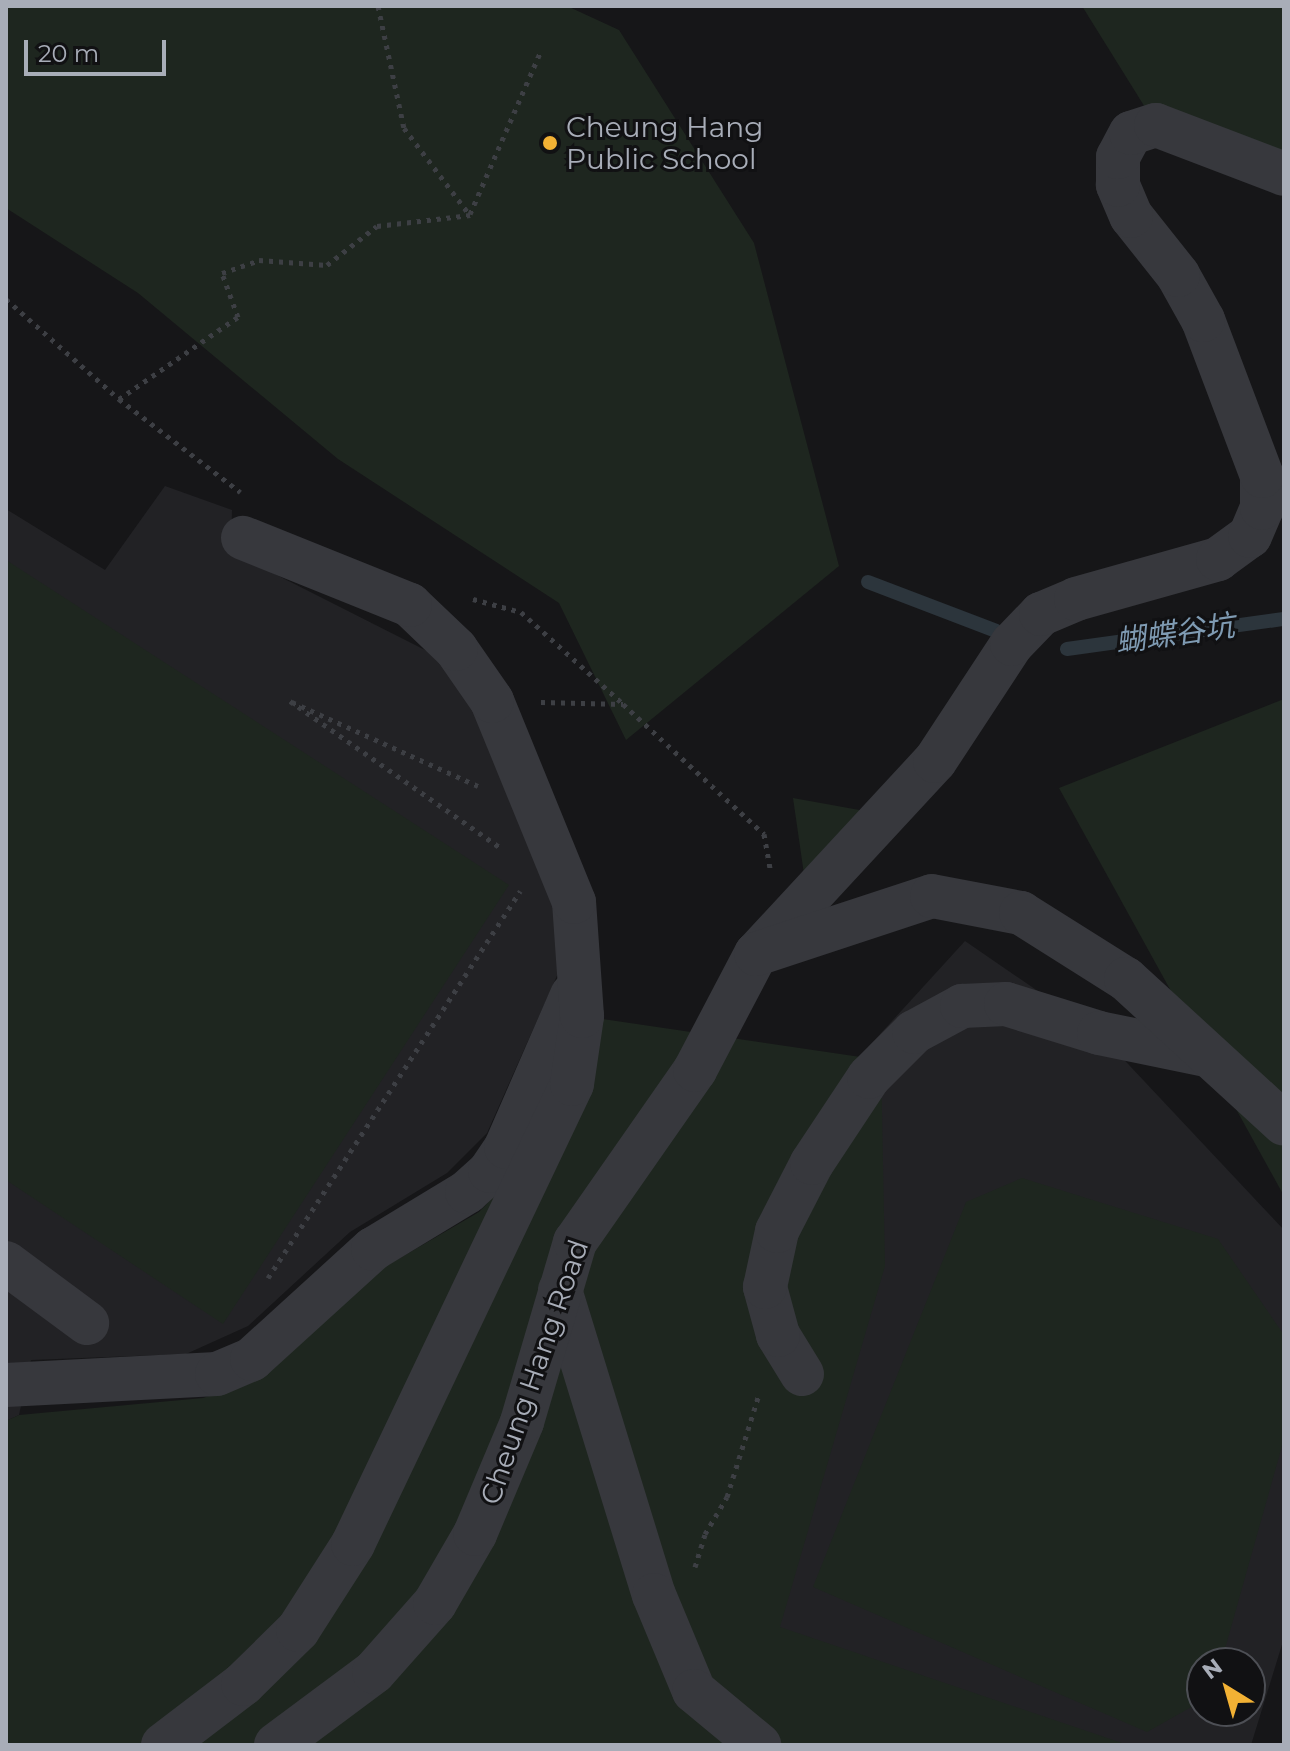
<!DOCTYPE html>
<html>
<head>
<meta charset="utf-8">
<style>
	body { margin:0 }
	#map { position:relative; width:1290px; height:1751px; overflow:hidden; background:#161618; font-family:Montserrat,"Noto Sans TC",sans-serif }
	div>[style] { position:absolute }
	.built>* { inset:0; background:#222225 }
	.green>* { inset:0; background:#1e261f }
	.stream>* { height:14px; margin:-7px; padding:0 7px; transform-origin:7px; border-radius:7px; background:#2c353c }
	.path>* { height:5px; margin-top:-2.5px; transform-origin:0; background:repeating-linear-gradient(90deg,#3d3f44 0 4px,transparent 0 10px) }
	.minor>* { height:44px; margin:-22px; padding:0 22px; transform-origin:22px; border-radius:22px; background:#37383d }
	.dots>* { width:22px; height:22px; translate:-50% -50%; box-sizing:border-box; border:4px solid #111113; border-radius:50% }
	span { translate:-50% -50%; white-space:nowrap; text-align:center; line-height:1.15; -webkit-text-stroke:6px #111113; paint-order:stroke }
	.poi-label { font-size:28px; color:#a8adb8 }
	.left { translate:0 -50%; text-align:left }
	.street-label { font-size:28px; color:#a8adb8 }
	.water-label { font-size:30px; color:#7f9bb3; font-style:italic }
	.frame { position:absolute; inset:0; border:8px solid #a8adb8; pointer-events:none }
	.north { position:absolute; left:1186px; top:1647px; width:80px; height:80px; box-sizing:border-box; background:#111113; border:2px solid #4d4f55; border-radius:50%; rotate:323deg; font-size:22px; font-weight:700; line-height:32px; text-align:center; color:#a8adb8 }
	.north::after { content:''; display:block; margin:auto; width:28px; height:36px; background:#f2b134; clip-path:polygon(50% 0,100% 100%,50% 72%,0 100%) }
	.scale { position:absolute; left:24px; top:40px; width:142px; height:36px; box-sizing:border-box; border:4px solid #a8adb8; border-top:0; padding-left:10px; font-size:24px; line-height:28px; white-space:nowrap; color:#a8adb8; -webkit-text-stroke:6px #111113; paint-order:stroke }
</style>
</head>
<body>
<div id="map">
	<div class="built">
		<div style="clip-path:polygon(165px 486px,232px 510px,231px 552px,427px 651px,464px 687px,576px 933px,487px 1133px,447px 1173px,350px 1232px,248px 1326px,186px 1354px,31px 1360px,19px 1415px,6px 1421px,6px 509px,105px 570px)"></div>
		<div style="clip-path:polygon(evenodd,965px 941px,1099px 1033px,1284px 1230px,1284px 1638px,1251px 1745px,938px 1745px,727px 1670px,706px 1225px,965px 941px,1202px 1663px,1250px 1663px,1250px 1711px,1202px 1711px,1202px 1663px)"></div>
	</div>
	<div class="green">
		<div style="clip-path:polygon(6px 6px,567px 6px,619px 30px,754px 243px,839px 566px,626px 740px,559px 603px,338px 459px,138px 293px,6px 208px)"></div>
		<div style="clip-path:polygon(1082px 6px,1284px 6px,1284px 174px,1156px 125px)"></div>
		<div style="clip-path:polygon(6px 560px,509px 885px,223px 1324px,6px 1180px)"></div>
		<div style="clip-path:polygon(1284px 699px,1284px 1196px,1059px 788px)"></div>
		<div style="clip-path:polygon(793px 798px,876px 813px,806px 888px)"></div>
		<div style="clip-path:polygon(589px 1017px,881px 1060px,885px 1266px,780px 1627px,1128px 1745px,6px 1745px,6px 1421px,19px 1415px,203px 1398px,264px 1377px,383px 1268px,479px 1212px,520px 1169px)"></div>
		<div style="clip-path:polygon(1022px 1178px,1218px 1239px,1284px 1335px,1284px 1439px,1221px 1663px,1202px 1663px,1202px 1701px,1147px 1732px,813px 1587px,966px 1202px)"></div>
	</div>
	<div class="stream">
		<div style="left:868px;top:582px;width:137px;rotate:20.9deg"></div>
		<div style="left:1067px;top:649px;width:219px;rotate:-7.9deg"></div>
	</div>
	<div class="path">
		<div style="left:378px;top:6px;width:125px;rotate:78deg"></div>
		<div style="left:404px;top:128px;width:108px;rotate:52.9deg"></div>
		<div style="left:470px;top:214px;width:178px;rotate:-66.5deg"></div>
		<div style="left:6px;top:299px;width:151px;rotate:41.5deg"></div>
		<div style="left:119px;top:399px;width:153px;rotate:37.5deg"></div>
		<div style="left:119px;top:399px;width:145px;rotate:-34.6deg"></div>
		<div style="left:238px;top:317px;width:47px;rotate:-110deg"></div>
		<div style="left:222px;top:273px;width:39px;rotate:-19deg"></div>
		<div style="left:259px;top:260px;width:68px;rotate:4.2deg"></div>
		<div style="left:327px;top:265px;width:63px;rotate:-38deg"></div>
		<div style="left:377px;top:226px;width:94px;rotate:-6.7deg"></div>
		<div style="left:473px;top:599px;width:50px;rotate:15.2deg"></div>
		<div style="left:521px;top:612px;width:137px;rotate:42deg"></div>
		<div style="left:623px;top:704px;width:192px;rotate:42.7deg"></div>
		<div style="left:764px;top:834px;width:39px;rotate:80deg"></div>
		<div style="left:541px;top:702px;width:82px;rotate:1.4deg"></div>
		<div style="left:478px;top:786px;width:206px;rotate:-155.7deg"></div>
		<div style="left:290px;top:701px;width:255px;rotate:34.9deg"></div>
		<div style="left:268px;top:1278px;width:462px;rotate:-56.9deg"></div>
		<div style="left:695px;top:1567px;width:34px;rotate:-73deg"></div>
		<div style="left:705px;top:1534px;width:43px;rotate:-59.3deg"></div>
		<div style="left:727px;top:1497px;width:108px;rotate:-72.7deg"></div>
	</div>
	<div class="minor">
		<div style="left:757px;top:953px;width:262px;rotate:-47.2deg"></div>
		<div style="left:935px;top:761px;width:140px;rotate:-56.7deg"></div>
		<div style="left:1012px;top:644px;width:42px;rotate:-46deg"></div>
		<div style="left:1041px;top:614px;width:38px;rotate:-23deg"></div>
		<div style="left:1076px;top:599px;width:148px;rotate:-15.7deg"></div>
		<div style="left:1218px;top:559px;width:39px;rotate:-36deg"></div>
		<div style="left:1250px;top:536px;width:30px;rotate:-67deg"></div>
		<div style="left:1262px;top:508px;width:32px;rotate:-90deg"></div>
		<div style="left:1262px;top:476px;width:167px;rotate:-110.7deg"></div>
		<div style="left:1203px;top:320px;width:51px;rotate:-119.1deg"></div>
		<div style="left:1178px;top:275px;width:75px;rotate:-128.5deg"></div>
		<div style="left:1131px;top:216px;width:34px;rotate:-113deg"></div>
		<div style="left:1118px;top:185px;width:28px;rotate:-90deg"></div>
		<div style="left:1118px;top:157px;width:27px;rotate:-62deg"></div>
		<div style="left:1131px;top:133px;width:26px;rotate:-18deg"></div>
		<div style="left:1156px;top:125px;width:137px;rotate:20.9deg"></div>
		<div style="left:6px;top:1263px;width:101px;rotate:36.5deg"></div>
		<div style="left:560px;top:1290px;width:319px;rotate:72.9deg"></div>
		<div style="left:654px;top:1595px;width:104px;rotate:67.4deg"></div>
		<div style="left:694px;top:1691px;width:85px;rotate:39.7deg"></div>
		<div style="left:802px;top:1374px;width:46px;rotate:-121.6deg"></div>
		<div style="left:778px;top:1335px;width:50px;rotate:-105.2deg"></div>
		<div style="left:765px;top:1287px;width:57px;rotate:-77.9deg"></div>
		<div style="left:777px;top:1231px;width:76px;rotate:-62.8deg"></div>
		<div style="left:812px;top:1163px;width:103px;rotate:-56.5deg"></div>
		<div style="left:869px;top:1077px;width:64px;rotate:-45deg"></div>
		<div style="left:914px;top:1032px;width:55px;rotate:-28.4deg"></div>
		<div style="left:962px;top:1006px;width:44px;rotate:-2.6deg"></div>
		<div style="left:1006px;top:1004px;width:97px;rotate:17.3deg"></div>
		<div style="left:1099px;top:1033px;width:109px;rotate:11.6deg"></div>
		<div style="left:6px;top:1385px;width:211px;rotate:-3deg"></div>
		<div style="left:217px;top:1374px;width:38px;rotate:-23deg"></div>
		<div style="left:252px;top:1359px;width:164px;rotate:-42.3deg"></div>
		<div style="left:373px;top:1249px;width:110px;rotate:-31.2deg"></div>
		<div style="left:467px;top:1192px;width:31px;rotate:-42deg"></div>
		<div style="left:490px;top:1171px;width:29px;rotate:-56deg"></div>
		<div style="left:506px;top:1147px;width:166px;rotate:-66.5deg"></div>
		<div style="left:163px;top:1745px;width:101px;rotate:-37.3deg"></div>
		<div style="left:243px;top:1684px;width:77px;rotate:-44.5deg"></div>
		<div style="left:298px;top:1630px;width:102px;rotate:-57.4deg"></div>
		<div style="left:353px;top:1544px;width:509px;rotate:-64.54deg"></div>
		<div style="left:572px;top:1084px;width:69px;rotate:-81.6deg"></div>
		<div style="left:582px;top:1016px;width:114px;rotate:-94deg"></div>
		<div style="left:574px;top:902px;width:217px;rotate:-112.2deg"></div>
		<div style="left:492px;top:701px;width:63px;rotate:-124.7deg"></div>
		<div style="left:456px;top:649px;width:64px;rotate:-136.3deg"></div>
		<div style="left:410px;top:605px;width:180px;rotate:-158.1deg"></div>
		<div style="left:276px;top:1745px;width:122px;rotate:-36.7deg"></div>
		<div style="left:374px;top:1672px;width:92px;rotate:-48.5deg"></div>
		<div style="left:435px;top:1603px;width:80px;rotate:-59.9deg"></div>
		<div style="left:475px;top:1534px;width:121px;rotate:-67.2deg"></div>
		<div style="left:522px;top:1422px;width:188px;rotate:-73.6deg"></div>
		<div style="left:575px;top:1242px;width:210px;rotate:-55.1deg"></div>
		<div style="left:695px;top:1070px;width:131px;rotate:-62.3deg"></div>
		<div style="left:756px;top:954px;width:185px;rotate:-18.2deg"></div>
		<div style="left:932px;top:896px;width:91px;rotate:10.8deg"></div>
		<div style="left:1021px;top:913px;width:124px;rotate:32.2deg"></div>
		<div style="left:1126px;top:979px;width:214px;rotate:42.5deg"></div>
	</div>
	<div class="dots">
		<div style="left:550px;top:143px;background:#f2b134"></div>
	</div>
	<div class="poi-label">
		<span class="left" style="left:566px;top:143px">Cheung Hang<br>Public School</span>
	</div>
	<div class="street-label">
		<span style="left:534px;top:1372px;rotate:-71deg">Cheung Hang Road</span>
	</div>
	<div class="water-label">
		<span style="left:1175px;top:634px;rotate:-8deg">蝴蝶谷坑</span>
	</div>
	<div class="frame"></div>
	<div class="north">N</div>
	<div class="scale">20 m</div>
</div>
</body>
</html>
